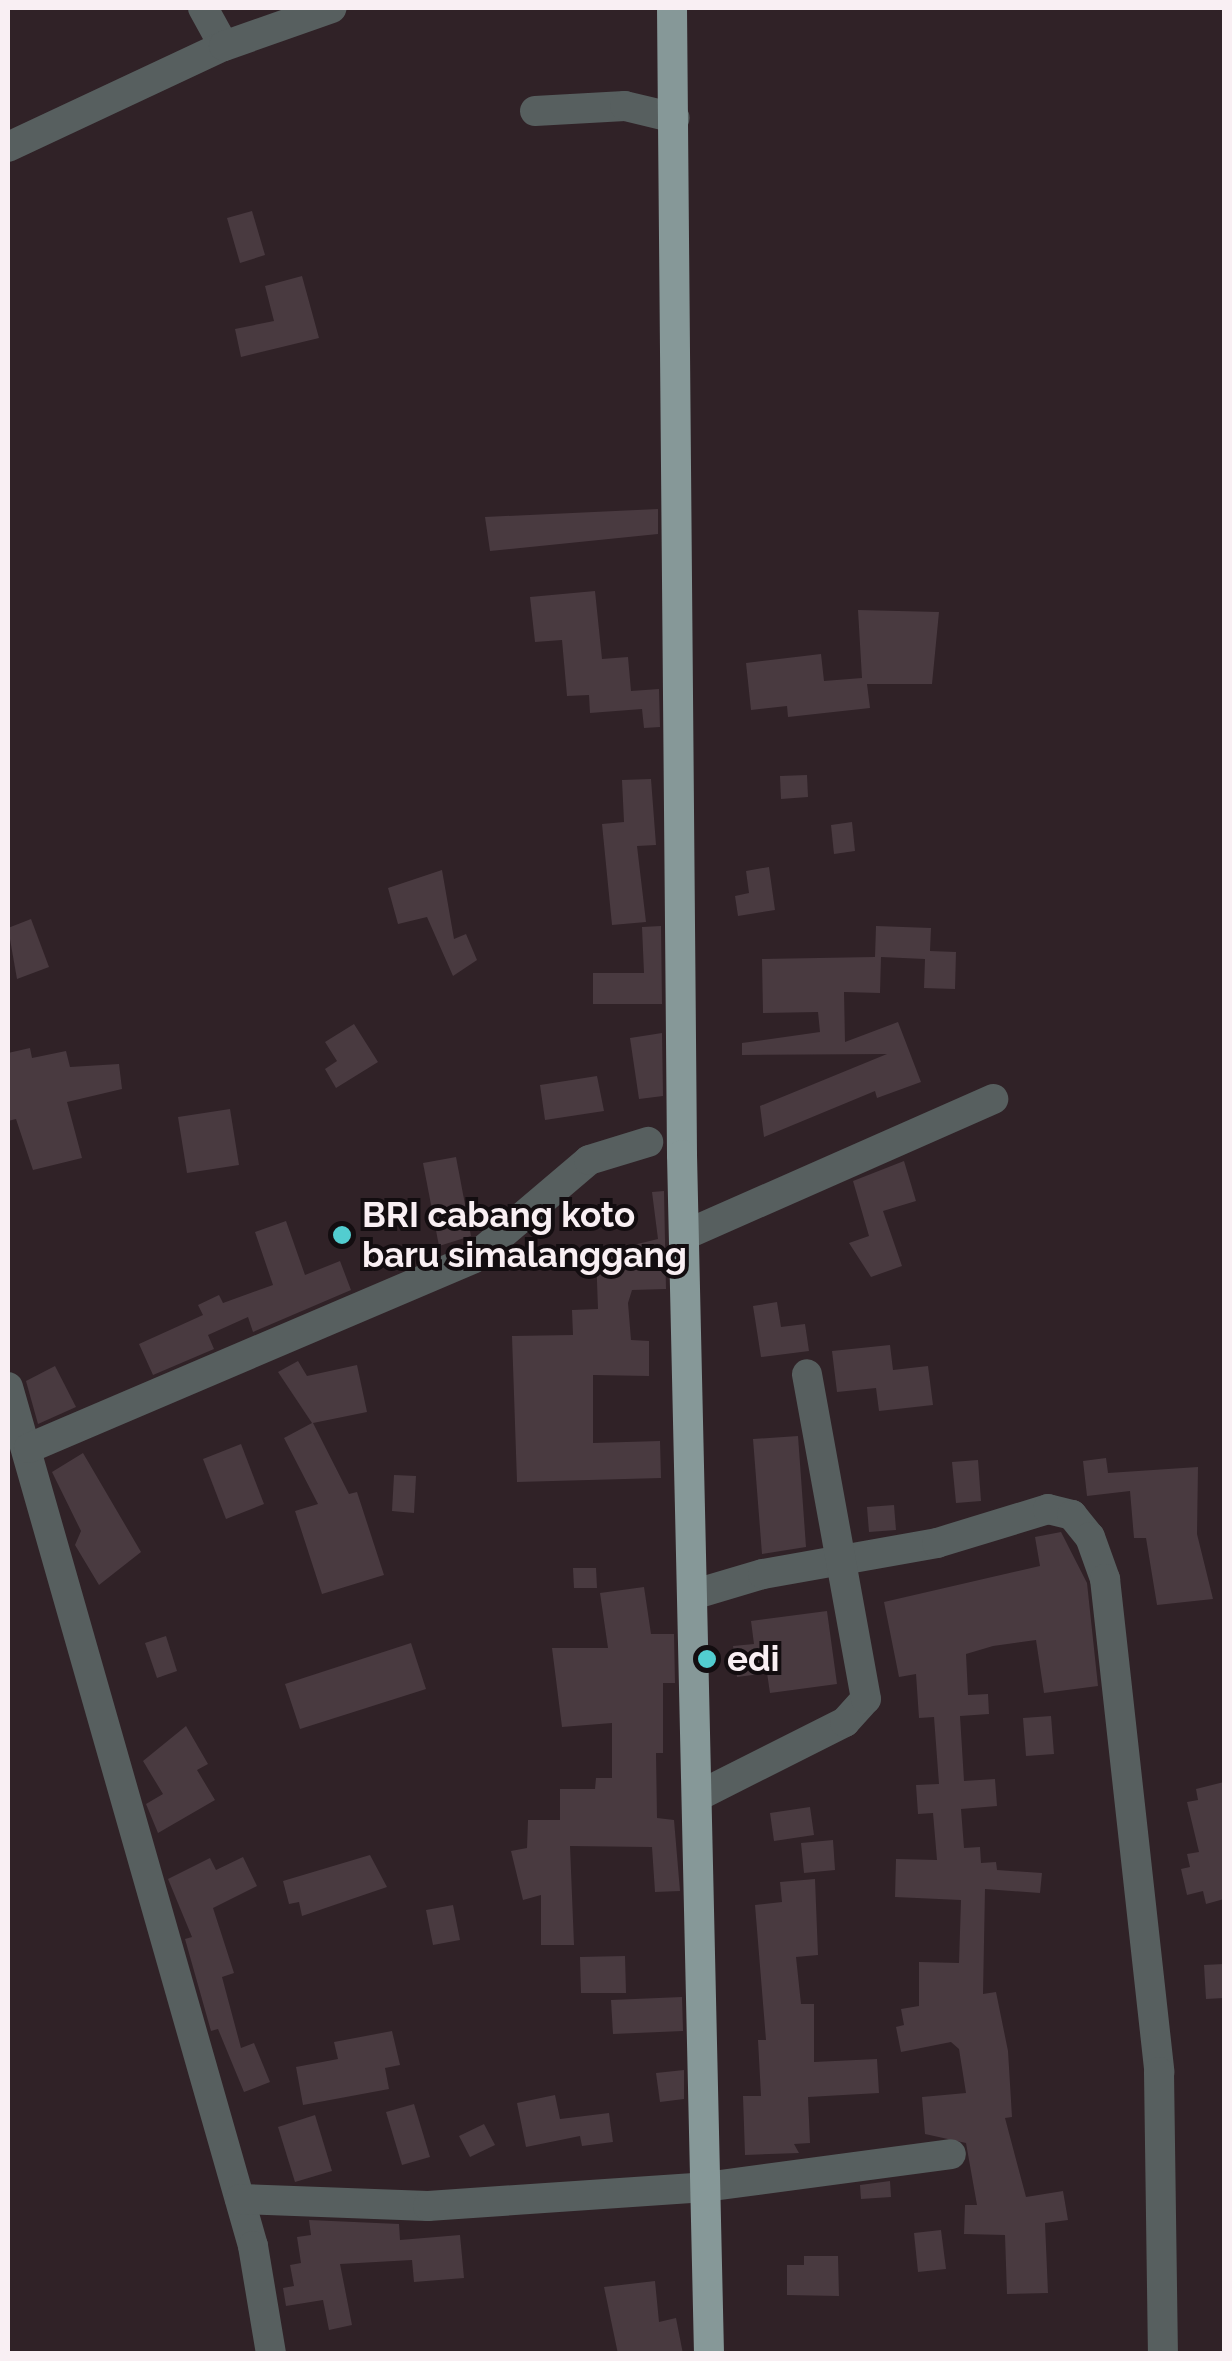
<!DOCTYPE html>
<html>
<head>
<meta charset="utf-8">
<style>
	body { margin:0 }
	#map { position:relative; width:1232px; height:2361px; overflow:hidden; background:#302227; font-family:Raleway,sans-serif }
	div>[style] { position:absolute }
	.building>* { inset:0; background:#493a40 }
	.minor>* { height:30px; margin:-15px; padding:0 15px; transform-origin:15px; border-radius:15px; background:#575f5f }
	.major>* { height:30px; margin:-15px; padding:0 15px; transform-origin:15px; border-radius:15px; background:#869898 }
	.dots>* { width:28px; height:28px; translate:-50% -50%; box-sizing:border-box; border:5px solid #130d10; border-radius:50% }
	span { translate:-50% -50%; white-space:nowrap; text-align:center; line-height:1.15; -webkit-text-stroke:8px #130d10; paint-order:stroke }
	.poi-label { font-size:35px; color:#f9eff3; font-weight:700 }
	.left { translate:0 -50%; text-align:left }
	.frame { position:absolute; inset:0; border:10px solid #f9eff3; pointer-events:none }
</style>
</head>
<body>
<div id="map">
	<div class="building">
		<div style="clip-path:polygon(252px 211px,265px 255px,240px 263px,227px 218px)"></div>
		<div style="clip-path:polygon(302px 276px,319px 338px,241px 357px,235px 329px,274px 321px,265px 286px)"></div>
		<div style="clip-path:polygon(658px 509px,658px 534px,490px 551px,485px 517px)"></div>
		<div style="clip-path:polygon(595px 591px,602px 659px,628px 657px,631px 691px,659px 689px,660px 727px,644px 728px,642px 709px,590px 713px,589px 695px,567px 696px,562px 640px,535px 642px,530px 597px)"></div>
		<div style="clip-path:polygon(858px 610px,939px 612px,932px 684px,867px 684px,870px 708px,788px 717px,787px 706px,751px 710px,746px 663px,821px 654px,824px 681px,862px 678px)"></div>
		<div style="clip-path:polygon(807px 775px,808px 797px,781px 799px,780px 776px)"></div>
		<div style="clip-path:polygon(651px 779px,656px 845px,637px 846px,646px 922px,612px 925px,602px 824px,624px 822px,622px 780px)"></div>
		<div style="clip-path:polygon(852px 822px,855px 851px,834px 854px,831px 825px)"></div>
		<div style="clip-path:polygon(769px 867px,775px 910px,738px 916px,735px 896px,749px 893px,746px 871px)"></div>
		<div style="clip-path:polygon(442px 870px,454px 939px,466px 934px,477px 960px,453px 976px,427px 917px,398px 924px,388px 888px)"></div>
		<div style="clip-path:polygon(31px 919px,49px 967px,17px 979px,8px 928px)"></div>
		<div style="clip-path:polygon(661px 926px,662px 1004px,593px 1004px,593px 973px,644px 973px,642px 927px)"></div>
		<div style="clip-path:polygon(876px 926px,931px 928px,930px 951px,956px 952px,955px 989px,924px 988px,925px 959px,881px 957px,880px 993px,844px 992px,845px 1042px,898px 1022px,921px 1082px,877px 1098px,875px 1091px,764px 1137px,760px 1106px,887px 1054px,742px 1055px,742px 1043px,820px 1032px,818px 1012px,763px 1013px,762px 959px,875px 957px)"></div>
		<div style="clip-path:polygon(354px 1024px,378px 1062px,336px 1088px,325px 1069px,337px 1061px,325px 1042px)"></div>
		<div style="clip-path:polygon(662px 1033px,663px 1096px,639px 1099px,630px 1038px)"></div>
		<div style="clip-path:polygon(30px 1048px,32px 1058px,66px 1051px,70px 1067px,119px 1064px,122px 1089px,67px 1102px,82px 1158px,33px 1170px,16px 1119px,8px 1121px,8px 1053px)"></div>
		<div style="clip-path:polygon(597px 1076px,604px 1111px,545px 1120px,540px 1085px)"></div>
		<div style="clip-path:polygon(230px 1109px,239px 1165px,187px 1173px,178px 1117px)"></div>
		<div style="clip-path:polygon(456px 1157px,471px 1236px,439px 1246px,423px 1163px)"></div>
		<div style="clip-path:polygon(904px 1161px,916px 1201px,883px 1211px,902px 1266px,871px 1277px,849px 1243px,869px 1236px,853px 1181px)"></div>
		<div style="clip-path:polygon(664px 1191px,666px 1289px,632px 1290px,628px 1303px,631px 1340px,649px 1341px,649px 1376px,593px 1375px,593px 1443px,660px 1441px,661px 1478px,517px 1482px,512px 1336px,573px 1335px,572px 1310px,598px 1309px,596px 1254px,658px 1239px,652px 1192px)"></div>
		<div style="clip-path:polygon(286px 1221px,305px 1275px,340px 1261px,351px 1290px,253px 1332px,248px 1317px,208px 1335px,214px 1349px,153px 1375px,139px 1344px,203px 1315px,198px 1305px,219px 1295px,223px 1303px,273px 1285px,255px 1232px)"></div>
		<div style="clip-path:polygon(777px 1302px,781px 1327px,805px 1324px,809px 1351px,761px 1357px,753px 1306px)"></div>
		<div style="clip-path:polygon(890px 1345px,893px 1370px,928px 1366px,933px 1405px,879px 1411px,876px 1388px,837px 1392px,832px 1351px)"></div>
		<div style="clip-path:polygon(298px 1361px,307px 1376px,357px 1365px,367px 1412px,313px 1423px,349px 1494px,357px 1492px,384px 1575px,322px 1594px,295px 1511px,318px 1504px,284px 1438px,312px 1423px,278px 1372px)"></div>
		<div style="clip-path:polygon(55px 1366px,76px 1407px,38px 1424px,26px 1381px)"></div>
		<div style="clip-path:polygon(798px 1436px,806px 1547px,762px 1554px,753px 1439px)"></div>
		<div style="clip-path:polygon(241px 1444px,264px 1504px,226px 1519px,203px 1459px)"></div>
		<div style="clip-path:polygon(83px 1453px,141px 1552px,99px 1585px,75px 1545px,81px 1531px,52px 1472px)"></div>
		<div style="clip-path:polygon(1106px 1458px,1108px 1473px,1198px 1467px,1197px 1534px,1213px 1599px,1157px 1605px,1146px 1538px,1134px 1538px,1130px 1491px,1087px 1496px,1083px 1461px)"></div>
		<div style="clip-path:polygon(978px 1460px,981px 1501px,956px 1503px,952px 1462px)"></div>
		<div style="clip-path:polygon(394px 1475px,416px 1476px,414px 1513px,392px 1511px)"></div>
		<div style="clip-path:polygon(894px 1505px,896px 1530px,869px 1532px,867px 1507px)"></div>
		<div style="clip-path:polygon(1061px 1532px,1087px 1583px,1098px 1686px,1044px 1693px,1036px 1640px,993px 1646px,966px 1654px,968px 1695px,988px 1694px,989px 1714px,960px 1716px,964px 1781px,995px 1779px,997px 1806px,961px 1809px,964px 1848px,980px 1847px,981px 1863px,996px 1862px,997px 1870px,1042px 1873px,1040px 1893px,985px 1889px,983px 1994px,996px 1992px,1008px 2051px,1012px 2117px,1005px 2118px,1026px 2197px,1063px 2191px,1068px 2220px,1045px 2223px,1048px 2293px,1007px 2294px,1005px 2235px,964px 2234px,965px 2205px,977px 2205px,966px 2143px,925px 2134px,922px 2097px,966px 2093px,959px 2049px,951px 2042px,901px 2052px,896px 2027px,904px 2025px,901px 2009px,919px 2006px,919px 1962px,959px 1963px,961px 1900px,895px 1897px,896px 1859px,937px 1860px,933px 1813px,918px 1814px,916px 1785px,939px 1784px,934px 1717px,919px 1718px,916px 1674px,899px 1677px,884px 1602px,1040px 1566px,1035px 1537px)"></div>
		<div style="clip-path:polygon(573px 1568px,596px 1568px,597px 1588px,574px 1588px)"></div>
		<div style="clip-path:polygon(644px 1587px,651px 1634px,674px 1634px,675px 1683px,663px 1683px,663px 1753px,656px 1753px,657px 1818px,674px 1820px,680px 1891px,655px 1892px,652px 1847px,570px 1846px,574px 1945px,541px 1945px,541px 1895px,523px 1900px,511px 1851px,527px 1848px,528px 1820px,560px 1820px,560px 1789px,595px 1789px,596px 1778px,612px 1778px,612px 1723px,562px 1727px,552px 1648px,608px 1648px,600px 1593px)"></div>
		<div style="clip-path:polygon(827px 1611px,837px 1684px,770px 1693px,767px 1673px,737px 1677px,733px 1646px,754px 1644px,751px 1621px)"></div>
		<div style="clip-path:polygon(166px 1636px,177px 1671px,157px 1678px,145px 1643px)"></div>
		<div style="clip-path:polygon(411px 1643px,426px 1689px,300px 1729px,285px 1684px)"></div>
		<div style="clip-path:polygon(1051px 1716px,1054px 1754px,1026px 1756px,1023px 1718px)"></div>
		<div style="clip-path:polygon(186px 1726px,208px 1764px,197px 1770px,215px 1800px,158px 1833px,146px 1804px,163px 1794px,143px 1761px)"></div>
		<div style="clip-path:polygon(1224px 1782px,1224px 1899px,1206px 1904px,1203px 1891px,1187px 1895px,1181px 1869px,1190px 1867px,1187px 1854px,1199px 1852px,1187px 1802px,1198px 1800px,1196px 1789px)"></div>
		<div style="clip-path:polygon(810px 1807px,814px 1835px,774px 1841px,770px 1813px)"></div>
		<div style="clip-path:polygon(833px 1840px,835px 1870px,804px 1873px,801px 1843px)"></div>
		<div style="clip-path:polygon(370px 1855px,387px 1887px,302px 1916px,299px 1902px,289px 1904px,283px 1881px)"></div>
		<div style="clip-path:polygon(243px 1857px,257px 1886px,213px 1908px,234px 1973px,222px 1977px,241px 2048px,254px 2043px,270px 2082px,244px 2092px,218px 2029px,211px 2031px,185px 1939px,192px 1937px,168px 1879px,210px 1858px,216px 1870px)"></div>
		<div style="clip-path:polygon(815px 1879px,818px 1955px,796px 1957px,801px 2004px,814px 2004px,814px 2062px,877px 2059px,879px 2093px,808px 2097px,810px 2143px,794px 2144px,799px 2153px,745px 2155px,743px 2096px,761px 2096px,758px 2040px,766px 2040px,755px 1905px,782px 1902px,780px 1882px)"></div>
		<div style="clip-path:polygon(453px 1905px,460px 1940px,433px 1945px,426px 1910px)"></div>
		<div style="clip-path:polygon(625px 1956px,626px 1993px,581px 1993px,580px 1957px)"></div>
		<div style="clip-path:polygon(1224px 1964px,1224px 1998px,1206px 1999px,1204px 1965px)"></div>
		<div style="clip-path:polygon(682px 1997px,683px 2031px,613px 2034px,611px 2000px)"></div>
		<div style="clip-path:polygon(392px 2031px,400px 2065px,385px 2068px,389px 2089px,303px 2105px,296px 2067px,338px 2059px,334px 2042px)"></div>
		<div style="clip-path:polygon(684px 2070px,684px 2099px,660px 2102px,656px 2073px)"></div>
		<div style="clip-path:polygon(555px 2095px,560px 2119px,609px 2113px,613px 2142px,582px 2146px,580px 2136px,526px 2147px,517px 2103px)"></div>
		<div style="clip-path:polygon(414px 2104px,430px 2157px,402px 2165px,386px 2112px)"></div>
		<div style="clip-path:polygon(315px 2115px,332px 2171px,295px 2182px,278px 2127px)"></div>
		<div style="clip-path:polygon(484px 2124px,495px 2145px,470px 2157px,459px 2136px)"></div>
		<div style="clip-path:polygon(890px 2181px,891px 2197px,861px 2199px,860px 2185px)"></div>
		<div style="clip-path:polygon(309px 2220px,399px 2224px,400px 2240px,460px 2235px,464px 2278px,414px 2282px,412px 2260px,340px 2264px,352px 2325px,329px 2330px,323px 2300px,286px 2306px,283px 2288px,294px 2286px,290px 2265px,301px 2263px,297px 2237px,311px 2235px)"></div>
		<div style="clip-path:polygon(941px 2230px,946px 2269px,918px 2272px,914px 2233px)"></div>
		<div style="clip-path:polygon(804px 2256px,838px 2256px,839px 2296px,787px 2295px,787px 2265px,804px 2265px)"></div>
		<div style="clip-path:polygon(655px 2281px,659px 2322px,676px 2318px,683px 2354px,618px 2354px,604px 2287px)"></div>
	</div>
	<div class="minor">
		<div style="left:203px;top:8px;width:43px;rotate:61.1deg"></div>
		<div style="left:535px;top:111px;width:90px;rotate:-3.2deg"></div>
		<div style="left:625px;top:106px;width:51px;rotate:13.5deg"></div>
		<div style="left:8px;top:147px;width:238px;rotate:-25.1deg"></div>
		<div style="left:224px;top:46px;width:114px;rotate:-19.4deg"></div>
		<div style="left:685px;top:1235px;width:337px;rotate:-23.8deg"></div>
		<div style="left:8px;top:1387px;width:893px;rotate:74.08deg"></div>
		<div style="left:253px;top:2246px;width:109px;rotate:80.5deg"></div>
		<div style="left:29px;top:1448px;width:484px;rotate:-23.1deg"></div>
		<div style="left:474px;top:1258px;width:151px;rotate:-40.4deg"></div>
		<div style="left:589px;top:1160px;width:62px;rotate:-17deg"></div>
		<div style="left:692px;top:1595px;width:74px;rotate:-16.5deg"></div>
		<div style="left:763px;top:1574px;width:177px;rotate:-10.1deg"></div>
		<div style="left:937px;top:1543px;width:116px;rotate:-17deg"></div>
		<div style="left:1048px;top:1509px;width:25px;rotate:14deg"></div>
		<div style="left:1072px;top:1515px;width:28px;rotate:51deg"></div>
		<div style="left:1090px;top:1537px;width:45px;rotate:70.3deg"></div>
		<div style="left:1105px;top:1579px;width:496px;rotate:83.7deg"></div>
		<div style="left:1159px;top:2072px;width:282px;rotate:89.2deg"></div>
		<div style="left:700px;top:1795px;width:162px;rotate:-26.7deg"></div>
		<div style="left:845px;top:1722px;width:31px;rotate:-48deg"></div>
		<div style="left:866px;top:1699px;width:330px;rotate:-100.3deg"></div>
		<div style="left:240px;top:2199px;width:188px;rotate:2.1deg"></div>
		<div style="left:428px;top:2206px;width:278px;rotate:-3.9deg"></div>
		<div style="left:705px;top:2187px;width:248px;rotate:-7.6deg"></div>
	</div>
	<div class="major">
		<div style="left:672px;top:8px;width:1147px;rotate:89.5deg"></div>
		<div style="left:682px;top:1155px;width:1199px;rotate:88.71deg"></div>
	</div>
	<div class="dots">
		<div style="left:342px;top:1235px;background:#52cdd0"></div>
		<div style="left:707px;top:1659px;background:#52cdd0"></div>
	</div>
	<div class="poi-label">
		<span class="left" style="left:362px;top:1235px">BRI cabang koto<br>baru simalanggang</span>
		<span class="left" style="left:727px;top:1659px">edi</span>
	</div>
	<div class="frame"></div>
</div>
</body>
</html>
